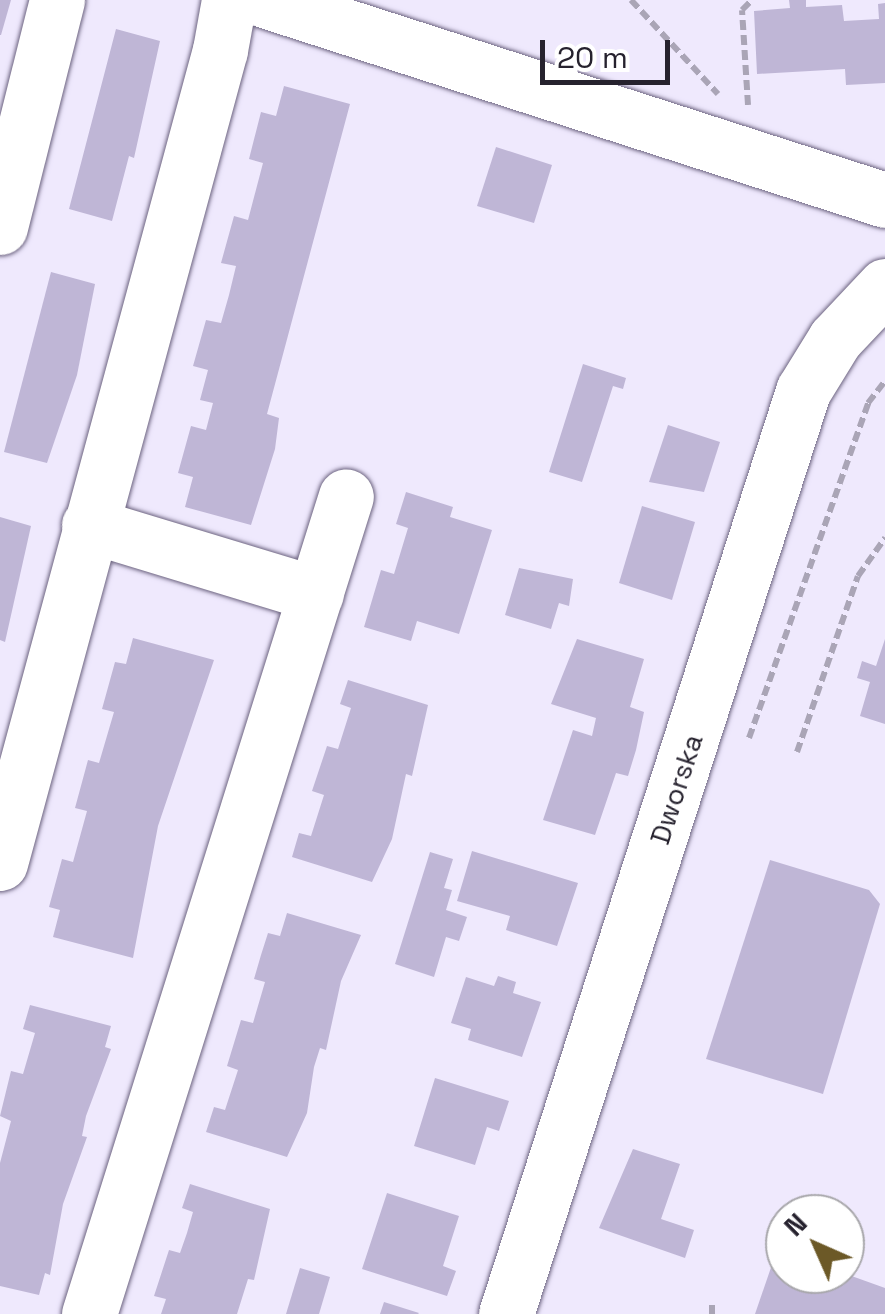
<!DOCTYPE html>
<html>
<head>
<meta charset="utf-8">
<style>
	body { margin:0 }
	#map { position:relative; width:885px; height:1314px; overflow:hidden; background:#efe9fd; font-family:"Space Grotesk",sans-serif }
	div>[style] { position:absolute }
	.building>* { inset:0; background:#bfb6d6 }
	.path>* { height:6px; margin-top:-3px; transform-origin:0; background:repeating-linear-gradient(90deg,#aaa5b6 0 10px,transparent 0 15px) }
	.roads { filter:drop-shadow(0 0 2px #6c6380) drop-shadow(0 0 2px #6c6380) }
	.minor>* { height:55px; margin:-27.5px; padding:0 27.5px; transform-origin:27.5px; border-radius:27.5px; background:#fff }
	span { translate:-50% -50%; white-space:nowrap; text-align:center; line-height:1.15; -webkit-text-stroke:8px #fff; paint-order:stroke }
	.street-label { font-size:28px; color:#26222e }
	.north { position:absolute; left:765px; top:1194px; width:100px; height:100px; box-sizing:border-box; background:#fff; border:2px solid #a8a7ab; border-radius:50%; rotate:315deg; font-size:28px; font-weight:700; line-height:40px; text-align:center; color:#26222e }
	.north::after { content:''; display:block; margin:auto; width:35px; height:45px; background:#6c5927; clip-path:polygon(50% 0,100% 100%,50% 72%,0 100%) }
	.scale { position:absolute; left:540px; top:40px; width:130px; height:45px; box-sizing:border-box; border:5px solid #26222e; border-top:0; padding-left:12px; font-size:30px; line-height:35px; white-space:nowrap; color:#26222e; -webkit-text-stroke:8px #fff; paint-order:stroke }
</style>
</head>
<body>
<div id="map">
	<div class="building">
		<div style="clip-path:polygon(0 0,11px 0,1px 35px,0 35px)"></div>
		<div style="clip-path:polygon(789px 0,806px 0,806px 7px,842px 5px,844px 21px,879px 19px,878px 4px,885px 3px,885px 83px,846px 85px,845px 69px,757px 74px,754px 11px,790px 8px)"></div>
		<div style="clip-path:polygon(116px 29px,160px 41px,134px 158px,129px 156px,112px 221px,69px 209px)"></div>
		<div style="clip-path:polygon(284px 86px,350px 104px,267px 414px,279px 418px,275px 449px,251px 525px,185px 507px,193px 477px,178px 473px,191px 426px,206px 430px,213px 403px,200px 400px,208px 370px,193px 366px,206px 320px,221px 323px,229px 295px,236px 266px,221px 263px,234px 216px,248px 220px,263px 163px,249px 159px,261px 112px,276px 116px)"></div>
		<div style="clip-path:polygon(496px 147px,552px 165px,534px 223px,477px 206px)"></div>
		<div style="clip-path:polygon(51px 272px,95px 284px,77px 375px,47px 463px,4px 452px)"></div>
		<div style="clip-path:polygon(583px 364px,626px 378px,623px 389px,613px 386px,582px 482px,549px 472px)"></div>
		<div style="clip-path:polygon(668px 425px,720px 442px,704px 492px,649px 482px)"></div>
		<div style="clip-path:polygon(406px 492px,453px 507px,450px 517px,492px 530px,459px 634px,417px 621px,411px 641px,364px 627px,381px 570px,394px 574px,408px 528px,396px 524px)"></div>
		<div style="clip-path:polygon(642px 506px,695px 522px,672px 600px,619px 583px)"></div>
		<div style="clip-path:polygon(0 517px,31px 526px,5px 642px,0 640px)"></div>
		<div style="clip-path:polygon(519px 568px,573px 579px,569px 606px,559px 603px,551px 629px,505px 615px)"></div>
		<div style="clip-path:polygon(133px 638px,214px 660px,158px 826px,133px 958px,53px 937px,60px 910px,49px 907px,62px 859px,73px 862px,87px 811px,75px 808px,88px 760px,99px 763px,114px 712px,102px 709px,115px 662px,126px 664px)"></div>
		<div style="clip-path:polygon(577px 639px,644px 659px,630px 707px,644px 712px,636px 750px,628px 776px,616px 773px,595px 835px,543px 820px,573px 730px,592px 736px,596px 718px,551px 704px)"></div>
		<div style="clip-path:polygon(885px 639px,885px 724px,860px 716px,870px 682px,857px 678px,862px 661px,876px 666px)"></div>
		<div style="clip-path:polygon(348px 680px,428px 705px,412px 776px,406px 774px,392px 839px,372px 882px,292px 857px,299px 833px,311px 836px,324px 795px,312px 791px,327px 746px,338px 749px,351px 708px,340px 704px)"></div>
		<div style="clip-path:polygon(472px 851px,578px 883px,557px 946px,506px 930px,510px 916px,457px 901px)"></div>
		<div style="clip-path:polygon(430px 852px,453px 859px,444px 888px,452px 890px,446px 910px,467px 917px,459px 941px,446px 937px,434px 977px,395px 964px)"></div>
		<div style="clip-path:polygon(770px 860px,869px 890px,880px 904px,823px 1094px,706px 1059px)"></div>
		<div style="clip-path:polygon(287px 913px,361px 935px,341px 981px,326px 1050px,320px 1048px,314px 1067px,307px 1113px,287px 1157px,206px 1132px,214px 1107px,225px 1110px,238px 1070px,227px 1066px,241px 1020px,253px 1023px,265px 982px,254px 979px,261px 955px,268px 933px,280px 936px)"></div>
		<div style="clip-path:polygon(498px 976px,516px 982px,513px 993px,541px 1002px,522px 1057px,468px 1040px,471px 1029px,451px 1023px,466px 977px,494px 986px)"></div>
		<div style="clip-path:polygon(30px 1005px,111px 1026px,105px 1047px,111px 1049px,86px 1116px,82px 1136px,87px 1137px,63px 1204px,50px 1275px,45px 1273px,39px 1295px,0 1286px,0 1163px,11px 1121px,0 1116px,11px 1071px,23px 1074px,35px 1033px,23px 1029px)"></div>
		<div style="clip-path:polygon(435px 1078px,509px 1101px,499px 1131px,487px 1127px,475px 1165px,414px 1146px)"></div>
		<div style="clip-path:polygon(633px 1149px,680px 1164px,661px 1219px,694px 1230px,685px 1258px,599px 1228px)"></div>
		<div style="clip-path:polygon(190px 1184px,270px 1209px,254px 1280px,248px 1279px,237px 1314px,161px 1314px,166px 1299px,154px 1296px,169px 1250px,180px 1253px,187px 1233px,193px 1212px,182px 1208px)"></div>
		<div style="clip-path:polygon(387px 1193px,459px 1216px,443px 1266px,456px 1271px,447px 1296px,362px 1269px)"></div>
		<div style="clip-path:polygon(777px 1250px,785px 1252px,785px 1274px,846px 1274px,885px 1288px,885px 1314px,755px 1314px)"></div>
		<div style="clip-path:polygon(300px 1268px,330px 1277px,319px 1314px,286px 1314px)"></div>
		<div style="clip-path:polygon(384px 1302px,419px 1313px,418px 1314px,380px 1314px)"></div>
	</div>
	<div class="path">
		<div style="left:631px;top:0;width:128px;rotate:47.2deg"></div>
		<div style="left:748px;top:105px;width:95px;rotate:-93.6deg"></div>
		<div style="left:742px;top:10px;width:14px;rotate:-45deg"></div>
		<div style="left:749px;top:738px;width:356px;rotate:-70.4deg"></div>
		<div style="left:868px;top:403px;width:28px;rotate:-52deg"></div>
		<div style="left:797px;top:752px;width:186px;rotate:-70.9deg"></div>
		<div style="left:858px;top:576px;width:47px;rotate:-54.6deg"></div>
		<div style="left:712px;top:1314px;width:9px;rotate:-90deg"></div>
	</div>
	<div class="roads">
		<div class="minor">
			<div style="left:264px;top:0;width:652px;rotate:17.85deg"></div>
			<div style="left:0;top:227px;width:234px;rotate:-75.9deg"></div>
			<div style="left:89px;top:525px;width:237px;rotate:16.9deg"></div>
			<div style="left:0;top:863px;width:842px;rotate:-74.86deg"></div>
			<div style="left:220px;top:50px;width:51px;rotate:-79.8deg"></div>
			<div style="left:89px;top:1314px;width:857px;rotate:-72.56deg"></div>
			<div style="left:506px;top:1314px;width:970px;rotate:-72.16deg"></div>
			<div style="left:803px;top:391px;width:61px;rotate:-58.4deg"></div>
			<div style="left:835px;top:339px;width:73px;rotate:-46.7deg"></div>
		</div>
	</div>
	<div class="street-label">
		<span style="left:676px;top:789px;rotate:-72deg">Dworska</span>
	</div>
	<div class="north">N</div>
	<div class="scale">20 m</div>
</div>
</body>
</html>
